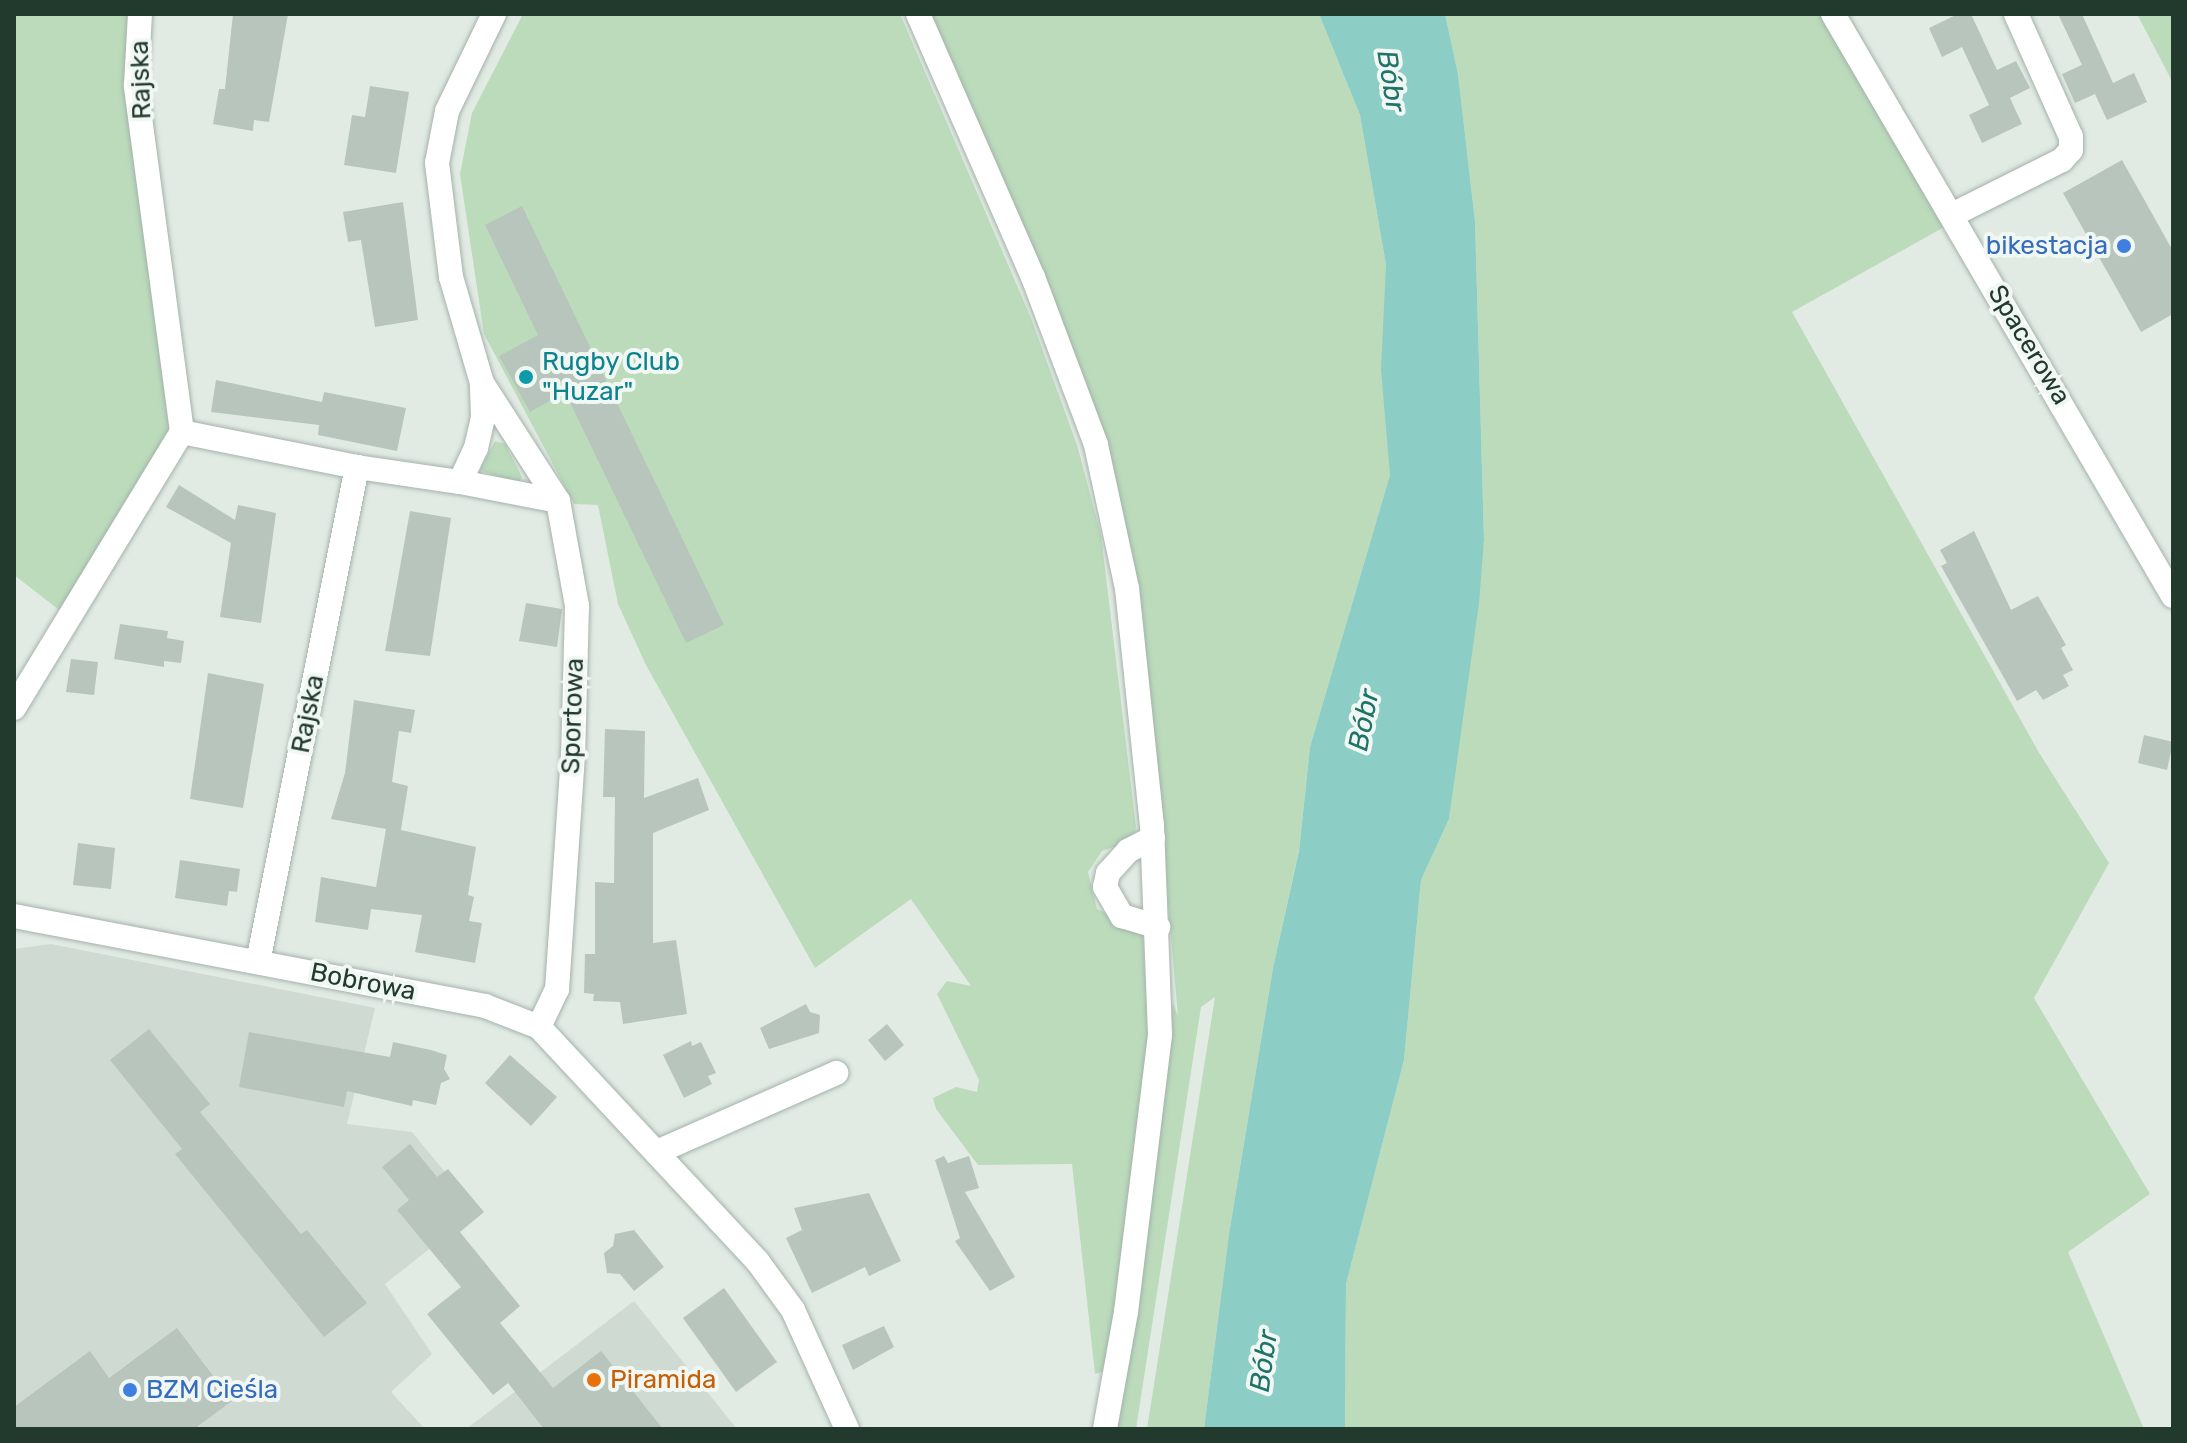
<!DOCTYPE html>
<html>
<head>
<meta charset="utf-8">
<style>
	body { margin:0 }
	#map { position:relative; width:2187px; height:1443px; overflow:hidden; background:#e1ebe4; font-family:Rubik,sans-serif }
	div>[style] { position:absolute }
	.built>* { inset:0; background:#cfdad3 }
	.green>* { inset:0; background:#bbdbbb }
	.water>* { inset:0; background:#8ccdc6 }
	.building>* { inset:0; background:#b7c5bc }
	.roads { filter:drop-shadow(0 0 2px #a4b2aa) drop-shadow(0 0 2px #a4b2aa) }
	.street>* { height:24px; margin:-12px; padding:0 12px; transform-origin:12px; border-radius:12px; background:#fff }
	.dots>* { width:22px; height:22px; translate:-50% -50%; box-sizing:border-box; border:4px solid #f1f8f3; border-radius:50% }
	span { translate:-50% -50%; white-space:nowrap; text-align:center; line-height:1.15; -webkit-text-stroke:8px #f1f8f3; paint-order:stroke }
	.street-label { font-size:26px; color:#223a2e }
	.shop-label { font-size:26px; color:#366cbe }
	.right { translate:-100% -50%; text-align:right }
	.left { translate:0 -50%; text-align:left }
	.culture-label { font-size:26px; color:#0d838f }
	.food-label { font-size:26px; color:#c56008 }
	.water-label { font-size:28px; color:#20736b; font-style:italic }
	.frame { position:absolute; inset:0; border:16px solid #223a2e; pointer-events:none }
</style>
</head>
<body>
<div id="map">
	<div class="built">
		<div style="clip-path:polygon(51px 944px,375px 1008px,347px 1124px,412px 1132px,477px 1211px,385px 1284px,432px 1354px,391px 1392px,425px 1429px,14px 1429px,14px 949px)"></div>
		<div style="clip-path:polygon(634px 1301px,737px 1429px,466px 1429px)"></div>
	</div>
	<div class="green">
		<div style="clip-path:polygon(14px 14px,140px 14px,182px 432px,67px 616px,14px 575px)"></div>
		<div style="clip-path:polygon(523px 14px,900px 14px,1031px 318px,1077px 445px,1101px 535px,1136px 827px,1134px 840px,1102px 851px,1088px 872px,1097px 909px,1143px 930px,1148px 1038px,1128px 1227px,1105px 1371px,1095px 1374px,1072px 1164px,978px 1165px,936px 1109px,933px 1098px,956px 1087px,977px 1092px,979px 1080px,937px 994px,947px 981px,971px 986px,911px 899px,815px 968px,646px 665px,618px 604px,598px 505px,574px 504px,484px 334px,460px 174px,472px 113px)"></div>
		<div style="clip-path:polygon(918px 14px,1319px 14px,1360px 115px,1386px 265px,1390px 475px,1310px 747px,1299px 850px,1273px 968px,1229px 1234px,1204px 1429px,1147px 1429px,1215px 997px,1201px 1007px,1136px 1429px,1117px 1429px,1173px 1003px,1178px 1016px,1142px 610px,1127px 588px,1096px 445px)"></div>
		<div style="clip-path:polygon(1445px 14px,1831px 14px,1948px 225px,1792px 312px,2038px 751px,2109px 863px,2034px 998px,2150px 1194px,2068px 1252px,2144px 1429px,1345px 1429px,1346px 1284px,1404px 1060px,1421px 880px,1449px 819px,1484px 540px,1475px 221px,1458px 74px)"></div>
		<div style="clip-path:polygon(2137px 14px,2173px 14px,2173px 83px)"></div>
		<div style="clip-path:polygon(495px 441px,505px 444px,522px 477px,518px 484px,480px 470px)"></div>
	</div>
	<div class="water">
		<div style="clip-path:polygon(1319px 14px,1445px 14px,1458px 74px,1475px 221px,1484px 540px,1479px 603px,1449px 819px,1421px 880px,1404px 1060px,1346px 1284px,1345px 1429px,1204px 1429px,1229px 1234px,1273px 968px,1299px 851px,1310px 747px,1390px 475px,1381px 369px,1386px 265px,1360px 115px)"></div>
	</div>
	<div class="building">
		<div style="clip-path:polygon(233px 14px,288px 14px,269px 122px,254px 120px,253px 131px,213px 124px,219px 89px,225px 89px)"></div>
		<div style="clip-path:polygon(1958px 14px,1971px 14px,1997px 70px,2016px 61px,2030px 88px,2010px 98px,2022px 124px,1982px 143px,1969px 115px,1989px 105px,1962px 47px,1942px 57px,1929px 28px)"></div>
		<div style="clip-path:polygon(2058px 14px,2082px 14px,2113px 83px,2134px 73px,2147px 102px,2107px 120px,2095px 94px,2075px 103px,2062px 74px,2082px 65px)"></div>
		<div style="clip-path:polygon(370px 86px,409px 92px,396px 173px,344px 165px,352px 115px,365px 117px)"></div>
		<div style="clip-path:polygon(2122px 160px,2173px 251px,2173px 314px,2141px 332px,2063px 193px)"></div>
		<div style="clip-path:polygon(403px 202px,418px 320px,375px 327px,361px 240px,348px 242px,343px 212px)"></div>
		<div style="clip-path:polygon(522px 206px,724px 625px,686px 643px,565px 392px,530px 412px,499px 356px,538px 335px,485px 225px)"></div>
		<div style="clip-path:polygon(216px 380px,322px 402px,324px 392px,406px 408px,397px 451px,318px 435px,319px 425px,211px 412px)"></div>
		<div style="clip-path:polygon(179px 485px,235px 520px,238px 505px,276px 513px,261px 623px,220px 617px,231px 543px,166px 507px)"></div>
		<div style="clip-path:polygon(410px 511px,451px 518px,430px 656px,385px 651px)"></div>
		<div style="clip-path:polygon(1974px 531px,2011px 610px,2038px 596px,2066px 645px,2061px 648px,2073px 670px,2063px 675px,2069px 686px,2043px 700px,2036px 690px,2017px 701px,1941px 566px,1947px 563px,1940px 550px)"></div>
		<div style="clip-path:polygon(526px 603px,562px 609px,557px 647px,519px 641px)"></div>
		<div style="clip-path:polygon(120px 624px,168px 631px,167px 638px,184px 641px,181px 663px,164px 661px,164px 667px,114px 659px)"></div>
		<div style="clip-path:polygon(71px 659px,98px 662px,94px 695px,66px 692px)"></div>
		<div style="clip-path:polygon(208px 673px,264px 684px,243px 808px,190px 799px)"></div>
		<div style="clip-path:polygon(354px 700px,415px 710px,411px 733px,399px 731px,392px 782px,408px 786px,401px 830px,476px 847px,468px 895px,474px 897px,469px 921px,482px 923px,475px 963px,415px 952px,422px 915px,371px 909px,368px 930px,315px 922px,321px 877px,376px 887px,386px 829px,331px 819px,345px 773px)"></div>
		<div style="clip-path:polygon(605px 729px,645px 731px,644px 798px,698px 778px,709px 810px,653px 833px,653px 943px,676px 940px,687px 1014px,623px 1024px,620px 1002px,593px 1001px,594px 994px,584px 993px,585px 954px,595px 954px,595px 882px,614px 883px,615px 797px,603px 797px)"></div>
		<div style="clip-path:polygon(2144px 735px,2173px 742px,2167px 770px,2138px 763px)"></div>
		<div style="clip-path:polygon(78px 843px,115px 848px,111px 889px,73px 885px)"></div>
		<div style="clip-path:polygon(180px 860px,240px 869px,237px 892px,229px 891px,227px 906px,175px 898px)"></div>
		<div style="clip-path:polygon(806px 1004px,810px 1012px,820px 1015px,819px 1033px,769px 1049px,760px 1028px)"></div>
		<div style="clip-path:polygon(887px 1024px,904px 1045px,885px 1061px,868px 1040px)"></div>
		<div style="clip-path:polygon(149px 1029px,210px 1104px,200px 1112px,301px 1234px,307px 1230px,367px 1303px,324px 1337px,175px 1154px,182px 1149px,110px 1060px)"></div>
		<div style="clip-path:polygon(249px 1032px,390px 1057px,393px 1042px,431px 1050px,447px 1055px,444px 1069px,450px 1079px,441px 1083px,436px 1105px,413px 1100px,412px 1106px,347px 1091px,344px 1107px,239px 1087px)"></div>
		<div style="clip-path:polygon(691px 1041px,692px 1046px,701px 1042px,716px 1073px,708px 1076px,712px 1084px,684px 1098px,663px 1055px)"></div>
		<div style="clip-path:polygon(510px 1055px,557px 1097px,531px 1126px,485px 1083px)"></div>
		<div style="clip-path:polygon(410px 1144px,437px 1177px,448px 1169px,484px 1212px,460px 1232px,520px 1306px,500px 1323px,553px 1388px,601px 1351px,663px 1429px,544px 1429px,508px 1383px,493px 1395px,427px 1314px,461px 1287px,397px 1210px,409px 1200px,382px 1167px)"></div>
		<div style="clip-path:polygon(944px 1156px,948px 1163px,969px 1156px,979px 1188px,965px 1192px,1015px 1277px,990px 1291px,955px 1241px,960px 1238px,935px 1160px)"></div>
		<div style="clip-path:polygon(869px 1193px,901px 1261px,869px 1276px,865px 1267px,812px 1293px,786px 1238px,802px 1230px,794px 1208px)"></div>
		<div style="clip-path:polygon(634px 1230px,664px 1267px,634px 1291px,620px 1274px,607px 1273px,604px 1253px,613px 1246px,615px 1234px)"></div>
		<div style="clip-path:polygon(724px 1288px,777px 1362px,736px 1392px,683px 1318px)"></div>
		<div style="clip-path:polygon(884px 1326px,894px 1347px,853px 1370px,842px 1345px)"></div>
		<div style="clip-path:polygon(177px 1328px,232px 1401px,194px 1429px,14px 1429px,14px 1407px,90px 1351px,109px 1378px)"></div>
	</div>
	<div class="roads">
		<div class="street">
			<div style="left:918px;top:14px;width:287px;rotate:66.4deg"></div>
			<div style="left:1033px;top:277px;width:179px;rotate:69.4deg"></div>
			<div style="left:1096px;top:445px;width:146px;rotate:77.8deg"></div>
			<div style="left:1127px;top:588px;width:238px;rotate:84deg"></div>
			<div style="left:1152px;top:825px;width:210px;rotate:87.8deg"></div>
			<div style="left:1160px;top:1035px;width:279px;rotate:97deg"></div>
			<div style="left:1126px;top:1312px;width:119px;rotate:100.2deg"></div>
			<div style="left:1833px;top:14px;width:674px;rotate:59.71deg"></div>
			<div style="left:1952px;top:215px;width:123px;rotate:-26.6deg"></div>
			<div style="left:2062px;top:160px;width:13px;rotate:-48deg"></div>
			<div style="left:2071px;top:150px;width:13px;rotate:-90deg"></div>
			<div style="left:2071px;top:137px;width:135px;rotate:-114.1deg"></div>
			<div style="left:482px;top:383px;width:140px;rotate:57.2deg"></div>
			<div style="left:558px;top:501px;width:107px;rotate:79.7deg"></div>
			<div style="left:577px;top:606px;width:149px;rotate:91.5deg"></div>
			<div style="left:573px;top:755px;width:235px;rotate:93.9deg"></div>
			<div style="left:557px;top:989px;width:42px;rotate:115.3deg"></div>
			<div style="left:182px;top:432px;width:178px;rotate:11.3deg"></div>
			<div style="left:460px;top:482px;width:100px;rotate:11deg"></div>
			<div style="left:14px;top:708px;width:323px;rotate:-58.7deg"></div>
			<div style="left:182px;top:432px;width:350px;rotate:-97.6deg"></div>
			<div style="left:136px;top:85px;width:71px;rotate:-86.8deg"></div>
			<div style="left:1153px;top:838px;width:28px;rotate:153deg"></div>
			<div style="left:1128px;top:851px;width:30px;rotate:132deg"></div>
			<div style="left:1108px;top:873px;width:14px;rotate:102deg"></div>
			<div style="left:1105px;top:887px;width:34px;rotate:60deg"></div>
			<div style="left:1122px;top:916px;width:38px;rotate:17deg"></div>
			<div style="left:14px;top:916px;width:480px;rotate:10.8deg"></div>
			<div style="left:485px;top:1006px;width:58px;rotate:21.3deg"></div>
			<div style="left:539px;top:1027px;width:321px;rotate:47deg"></div>
			<div style="left:758px;top:1262px;width:59px;rotate:53.9deg"></div>
			<div style="left:793px;top:1310px;width:131px;rotate:65.6deg"></div>
			<div style="left:258px;top:962px;width:505px;rotate:-78.69deg"></div>
			<div style="left:357px;top:467px;width:104px;rotate:8.3deg"></div>
			<div style="left:460px;top:482px;width:38px;rotate:-65deg"></div>
			<div style="left:476px;top:448px;width:32px;rotate:-77deg"></div>
			<div style="left:483px;top:417px;width:34px;rotate:-92deg"></div>
			<div style="left:482px;top:383px;width:110px;rotate:-106.3deg"></div>
			<div style="left:451px;top:277px;width:115px;rotate:-97deg"></div>
			<div style="left:437px;top:163px;width:53px;rotate:-79.1deg"></div>
			<div style="left:447px;top:111px;width:108px;rotate:-64.1deg"></div>
			<div style="left:657px;top:1152px;width:196px;rotate:-23.8deg"></div>
		</div>
	</div>
	<div class="dots">
		<div style="left:2124px;top:246px;background:#3f7fe0"></div>
		<div style="left:526px;top:377px;background:#0f9aa8"></div>
		<div style="left:594px;top:1380px;background:#e8710a"></div>
		<div style="left:130px;top:1390px;background:#3f7fe0"></div>
	</div>
	<div class="street-label">
		<span style="left:141px;top:80px;rotate:-92deg">Rajska</span>
		<span style="left:2029px;top:345px;rotate:59deg">Spacerowa</span>
		<span style="left:308px;top:714px;rotate:-79deg">Rajska</span>
		<span style="left:573px;top:716px;rotate:-88deg">Sportowa</span>
		<span style="left:363px;top:982px;rotate:11deg">Bobrowa</span>
	</div>
	<div class="shop-label">
		<span class="right" style="left:2108px;top:246px">bikestacja</span>
		<span class="left" style="left:146px;top:1390px">BZM Cieśla</span>
	</div>
	<div class="culture-label">
		<span class="left" style="left:542px;top:377px">Rugby Club<br>"Huzar"</span>
	</div>
	<div class="food-label">
		<span class="left" style="left:610px;top:1380px">Piramida</span>
	</div>
	<div class="water-label">
		<span style="left:1391px;top:81px;rotate:81deg">Bóbr</span>
		<span style="left:1364px;top:720px;rotate:-79deg">Bóbr</span>
		<span style="left:1264px;top:1361px;rotate:-82deg">Bóbr</span>
	</div>
	<div class="frame"></div>
</div>
</body>
</html>
